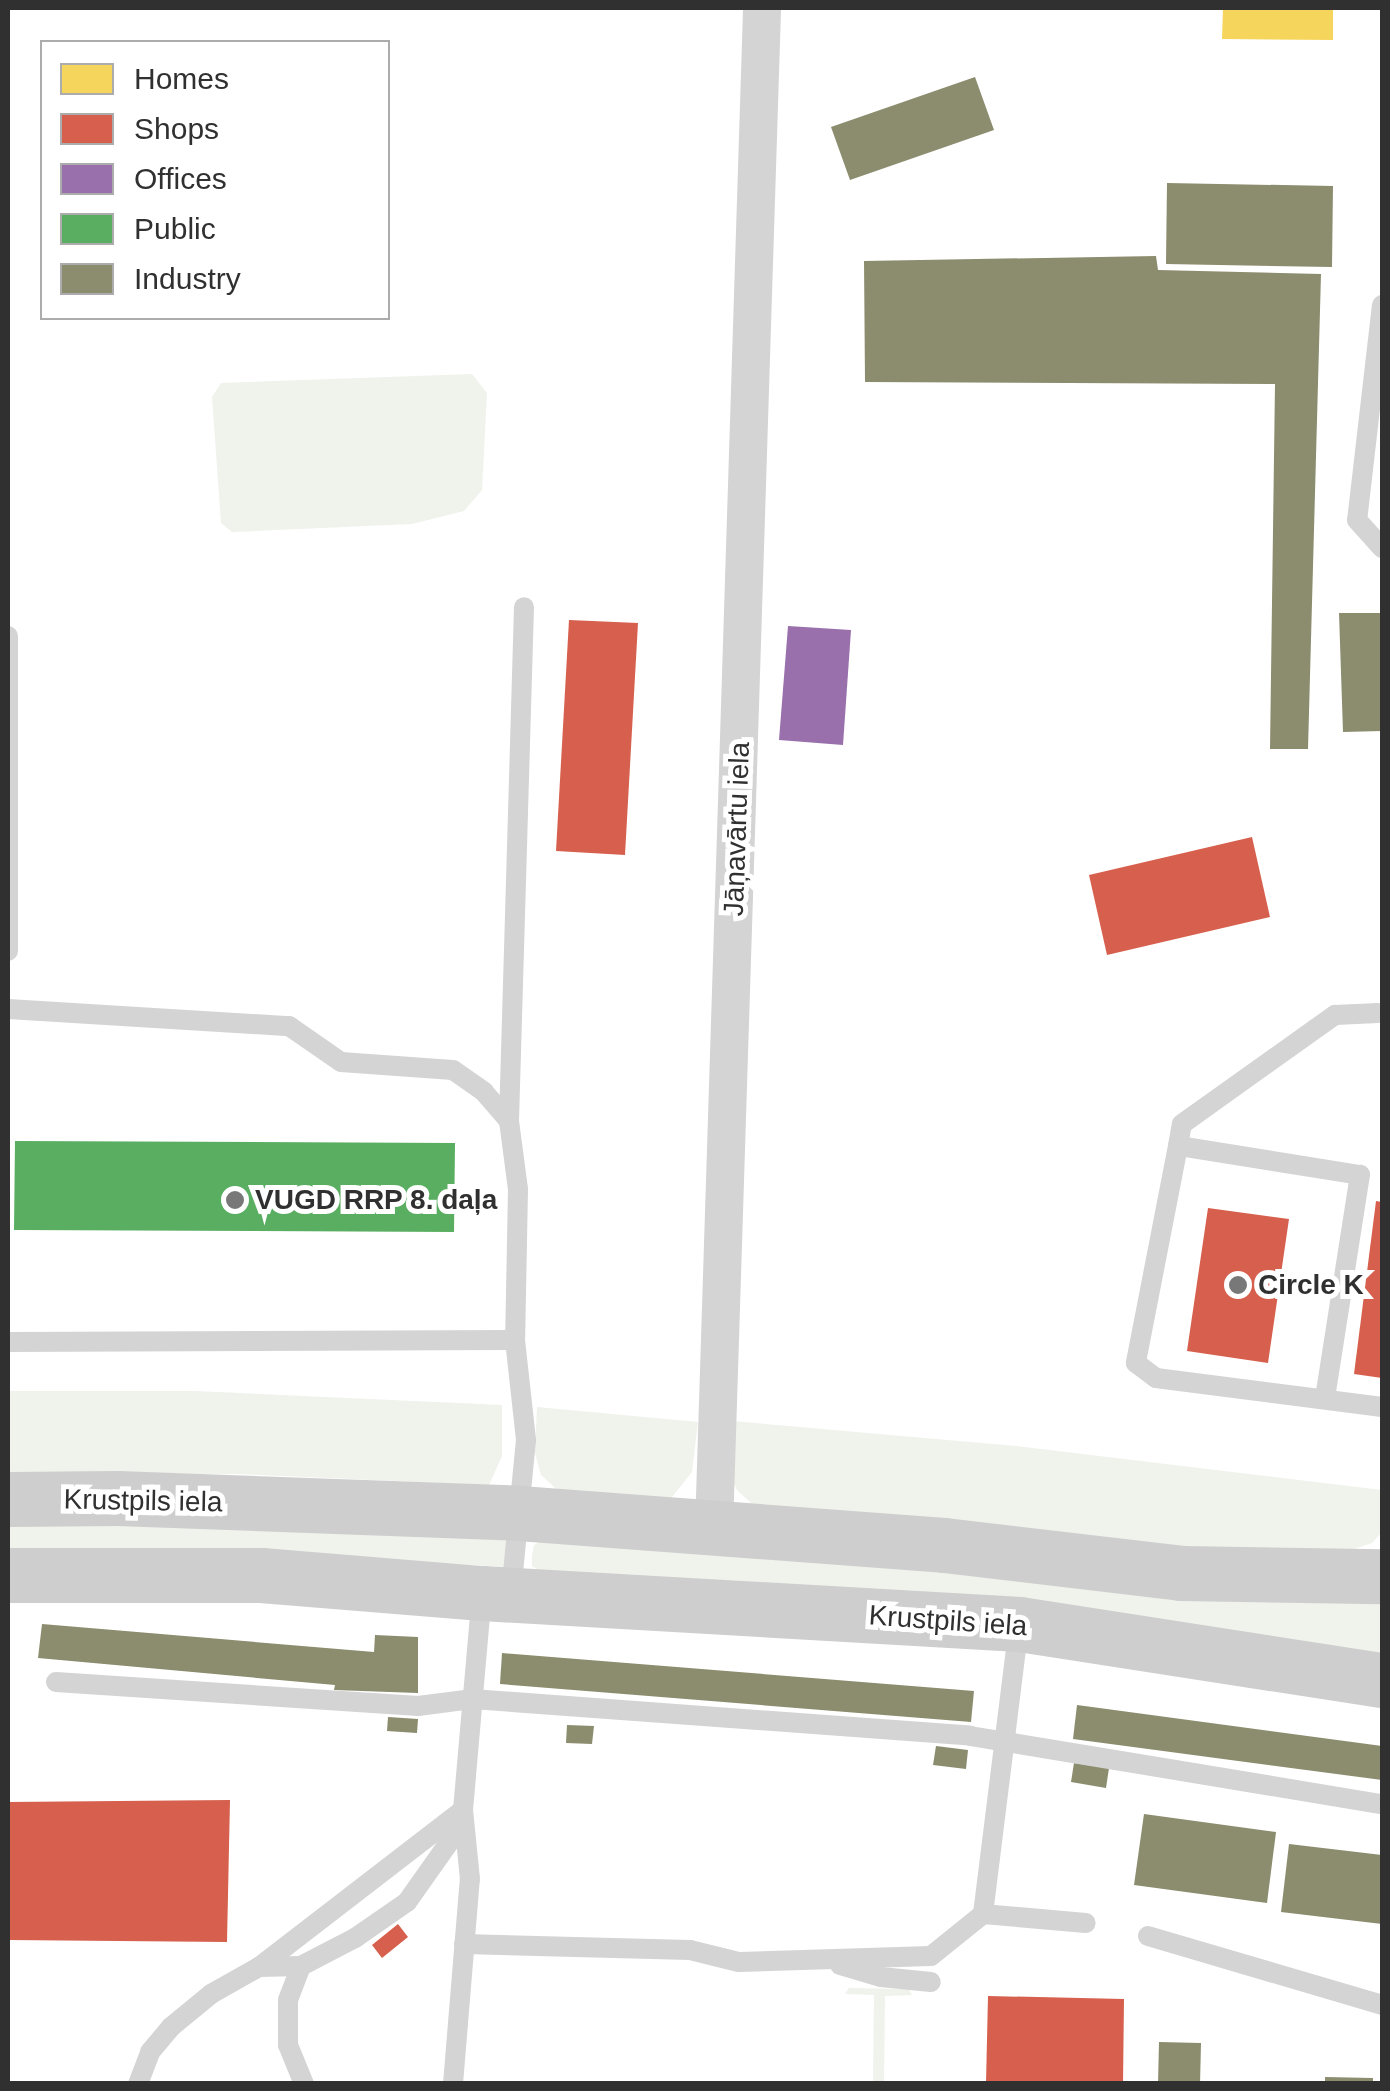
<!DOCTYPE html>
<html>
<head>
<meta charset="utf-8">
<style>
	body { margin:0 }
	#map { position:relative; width:1390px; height:2091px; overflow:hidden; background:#fff; font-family:Arial,sans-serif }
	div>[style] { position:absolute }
	.green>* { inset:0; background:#eff3ec }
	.homes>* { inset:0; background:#f6d55c }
	.shops>* { inset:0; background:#d6604d }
	.offices>* { inset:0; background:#9970ab }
	.public>* { inset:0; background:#5aae61 }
	.industry>* { inset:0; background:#8c8c6e }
	.service>* { height:20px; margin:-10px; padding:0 10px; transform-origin:10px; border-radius:10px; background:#d4d4d4 }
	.minor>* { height:38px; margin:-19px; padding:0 19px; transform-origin:19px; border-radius:19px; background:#d4d4d4 }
	.secondary>* { height:55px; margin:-27.5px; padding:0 27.5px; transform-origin:27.5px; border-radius:27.5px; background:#cecece }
	.dots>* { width:28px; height:28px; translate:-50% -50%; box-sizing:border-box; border:5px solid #fff; border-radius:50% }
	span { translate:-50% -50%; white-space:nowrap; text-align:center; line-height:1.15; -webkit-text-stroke:10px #fff; paint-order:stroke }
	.street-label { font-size:28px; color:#303030 }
	.poi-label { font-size:28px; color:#303030; font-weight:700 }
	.left { translate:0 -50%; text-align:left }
	.frame { position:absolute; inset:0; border:10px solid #303030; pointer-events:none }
	.legend { position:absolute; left:40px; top:40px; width:350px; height:280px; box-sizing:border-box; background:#fff; border:2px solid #acacac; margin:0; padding:12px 18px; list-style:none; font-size:30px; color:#303030 }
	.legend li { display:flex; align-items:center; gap:20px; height:50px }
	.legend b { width:50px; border:2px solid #acacac }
</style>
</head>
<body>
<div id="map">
	<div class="green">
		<div style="clip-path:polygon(472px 374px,487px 393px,482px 490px,464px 511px,412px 524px,232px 532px,221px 523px,212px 397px,221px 383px)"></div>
		<div style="clip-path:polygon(8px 1391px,195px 1391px,502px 1405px,502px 1456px,489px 1485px,237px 1474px,8px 1473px)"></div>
		<div style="clip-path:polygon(537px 1407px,698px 1422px,692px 1472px,672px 1497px,565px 1497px,541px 1475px,535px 1453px)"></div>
		<div style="clip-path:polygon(732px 1421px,1016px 1446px,1382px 1490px,1382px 1532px,1372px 1543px,1348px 1551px,1265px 1557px,753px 1505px,737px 1490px,727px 1470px)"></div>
		<div style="clip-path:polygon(8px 1522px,507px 1537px,506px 1567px,330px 1557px,8px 1554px)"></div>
		<div style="clip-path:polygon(545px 1539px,1382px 1594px,1382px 1657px,541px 1572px,532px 1566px,532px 1556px,534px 1545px)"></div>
		<div style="clip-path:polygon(849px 1988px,909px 1989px,912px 1995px,885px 1996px,884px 2083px,873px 2083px,874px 1995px,845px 1994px)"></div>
	</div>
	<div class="homes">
		<div style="clip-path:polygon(1223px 8px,1333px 8px,1333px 40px,1222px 39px)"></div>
	</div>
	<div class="shops">
		<div style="clip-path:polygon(569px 620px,638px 623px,625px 855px,556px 851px)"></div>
		<div style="clip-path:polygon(1252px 837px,1270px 917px,1107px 955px,1089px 875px)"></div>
		<div style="clip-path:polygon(1376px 1201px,1382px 1202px,1382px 1378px,1354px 1374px)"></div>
		<div style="clip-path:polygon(1208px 1208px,1289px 1219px,1268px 1363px,1187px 1351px)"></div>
		<div style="clip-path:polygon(230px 1800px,227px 1942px,8px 1940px,8px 1802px)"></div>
		<div style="clip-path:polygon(398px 1924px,408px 1937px,382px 1958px,372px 1945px)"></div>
		<div style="clip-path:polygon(988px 1996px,1124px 1999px,1123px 2084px,986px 2084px)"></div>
	</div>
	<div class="offices">
		<div style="clip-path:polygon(788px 626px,851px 630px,843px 745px,779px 740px)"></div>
	</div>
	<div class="public">
		<div style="clip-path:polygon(15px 1141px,455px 1143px,454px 1232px,14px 1230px)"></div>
	</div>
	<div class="industry">
		<div style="clip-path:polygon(975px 77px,994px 130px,850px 180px,831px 127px)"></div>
		<div style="clip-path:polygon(1167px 183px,1333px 186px,1332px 267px,1166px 264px)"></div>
		<div style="clip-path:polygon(1156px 256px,1158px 270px,1321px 274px,1308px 749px,1270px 749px,1275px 384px,865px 382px,864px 261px)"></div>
		<div style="clip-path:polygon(1339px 613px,1382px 613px,1382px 731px,1343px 732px)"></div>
		<div style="clip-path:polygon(42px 1624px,374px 1652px,375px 1635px,418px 1637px,418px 1693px,334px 1690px,335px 1685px,38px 1658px)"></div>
		<div style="clip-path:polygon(502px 1653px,974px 1691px,971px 1722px,500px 1684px)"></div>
		<div style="clip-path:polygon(1077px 1705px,1382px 1746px,1382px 1780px,1073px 1739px)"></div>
		<div style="clip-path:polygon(388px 1717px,418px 1719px,417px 1733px,387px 1731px)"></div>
		<div style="clip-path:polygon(567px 1725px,594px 1726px,592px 1744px,566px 1743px)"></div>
		<div style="clip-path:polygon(936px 1746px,968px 1750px,966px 1769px,933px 1765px)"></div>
		<div style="clip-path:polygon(1074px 1763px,1109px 1768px,1106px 1788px,1071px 1782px)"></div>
		<div style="clip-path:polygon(1144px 1814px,1276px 1832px,1267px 1903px,1134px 1885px)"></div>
		<div style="clip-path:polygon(1289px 1844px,1382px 1855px,1382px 1924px,1281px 1912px)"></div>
		<div style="clip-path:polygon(1159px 2042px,1201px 2043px,1200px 2084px,1158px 2084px)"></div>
		<div style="clip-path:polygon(1325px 2077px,1373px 2078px,1373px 2084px,1325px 2084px)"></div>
	</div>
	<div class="service">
		<div style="left:1382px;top:305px;width:216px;rotate:96.6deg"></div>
		<div style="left:1357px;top:520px;width:38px;rotate:48deg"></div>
		<div style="left:8px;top:951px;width:315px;rotate:-90deg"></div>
		<div style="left:8px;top:1009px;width:282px;rotate:3.5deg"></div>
		<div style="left:289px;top:1026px;width:63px;rotate:34.7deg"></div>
		<div style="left:341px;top:1062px;width:112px;rotate:4.1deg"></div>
		<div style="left:453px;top:1070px;width:38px;rotate:35deg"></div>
		<div style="left:484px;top:1092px;width:38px;rotate:49deg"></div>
		<div style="left:509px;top:1121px;width:69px;rotate:82.5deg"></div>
		<div style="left:518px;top:1189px;width:151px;rotate:91.1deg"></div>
		<div style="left:509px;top:1121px;width:514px;rotate:-88.33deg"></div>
		<div style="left:1178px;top:1146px;width:22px;rotate:-80deg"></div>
		<div style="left:1182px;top:1124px;width:188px;rotate:-35.5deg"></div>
		<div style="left:1335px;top:1015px;width:43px;rotate:-2.7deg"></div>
		<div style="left:8px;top:1342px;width:507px;rotate:-0.23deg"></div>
		<div style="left:515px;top:1340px;width:101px;rotate:83.7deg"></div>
		<div style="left:526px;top:1440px;width:153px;rotate:95.6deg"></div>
		<div style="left:1325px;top:1398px;width:226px;rotate:-81.1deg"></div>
		<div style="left:1360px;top:1175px;width:184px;rotate:-170.9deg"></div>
		<div style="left:1178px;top:1146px;width:221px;rotate:101deg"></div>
		<div style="left:1136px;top:1363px;width:25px;rotate:37deg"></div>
		<div style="left:1156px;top:1378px;width:228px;rotate:7.3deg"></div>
		<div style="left:56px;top:1682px;width:363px;rotate:3.8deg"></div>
		<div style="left:418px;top:1706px;width:54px;rotate:-7.4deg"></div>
		<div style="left:472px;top:1699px;width:499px;rotate:4.2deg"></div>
		<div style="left:970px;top:1736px;width:418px;rotate:9.4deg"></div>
		<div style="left:983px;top:1914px;width:103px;rotate:5deg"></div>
		<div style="left:1148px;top:1936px;width:244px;rotate:16.4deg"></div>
		<div style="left:464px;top:1944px;width:226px;rotate:1.5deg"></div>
		<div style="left:690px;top:1950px;width:50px;rotate:13.8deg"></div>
		<div style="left:739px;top:1962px;width:192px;rotate:-1.8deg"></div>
		<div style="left:931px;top:1956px;width:67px;rotate:-38.9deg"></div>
		<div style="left:983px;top:1914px;width:290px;rotate:-82.9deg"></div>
		<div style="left:840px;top:1965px;width:43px;rotate:16.3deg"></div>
		<div style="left:881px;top:1977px;width:50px;rotate:5.7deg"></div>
		<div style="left:301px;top:1966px;width:36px;rotate:111deg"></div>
		<div style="left:288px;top:2000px;width:45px;rotate:90deg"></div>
		<div style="left:288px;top:2045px;width:42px;rotate:67.7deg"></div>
		<div style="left:259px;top:1967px;width:42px;rotate:-1.4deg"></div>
		<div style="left:301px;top:1966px;width:61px;rotate:-27.4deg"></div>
		<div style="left:355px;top:1938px;width:63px;rotate:-34.7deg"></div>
		<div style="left:407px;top:1902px;width:83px;rotate:-54.8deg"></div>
		<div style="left:455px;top:1834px;width:19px;rotate:-72deg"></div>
		<div style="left:138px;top:2084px;width:34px;rotate:-69deg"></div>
		<div style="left:150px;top:2052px;width:33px;rotate:-50deg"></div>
		<div style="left:171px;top:2027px;width:52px;rotate:-39.5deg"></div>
		<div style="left:211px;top:1994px;width:55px;rotate:-29.4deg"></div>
		<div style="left:259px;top:1967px;width:257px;rotate:-37.6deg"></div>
		<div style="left:453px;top:2084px;width:206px;rotate:-85.3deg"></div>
		<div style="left:470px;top:1879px;width:69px;rotate:-95.8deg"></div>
		<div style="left:463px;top:1810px;width:218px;rotate:-85deg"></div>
	</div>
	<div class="minor">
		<div style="left:714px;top:1529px;width:1522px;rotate:-88.19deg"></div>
	</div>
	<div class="secondary">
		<div style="left:8px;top:1499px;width:109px;rotate:-0.5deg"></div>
		<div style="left:117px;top:1498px;width:402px;rotate:2.1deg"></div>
		<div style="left:519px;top:1513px;width:426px;rotate:4.3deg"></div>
		<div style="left:944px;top:1545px;width:239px;rotate:6.7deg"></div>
		<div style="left:1181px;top:1573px;width:201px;rotate:0.9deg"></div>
		<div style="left:8px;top:1575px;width:253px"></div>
		<div style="left:261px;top:1575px;width:222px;rotate:4.7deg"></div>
		<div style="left:482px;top:1593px;width:538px;rotate:3.3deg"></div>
		<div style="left:1019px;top:1624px;width:367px;rotate:8.8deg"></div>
	</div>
	<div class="dots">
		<div style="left:235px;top:1200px;background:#787878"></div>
		<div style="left:1238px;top:1285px;background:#787878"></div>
	</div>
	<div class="street-label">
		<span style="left:737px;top:829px;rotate:-88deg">Jāņavārtu iela</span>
		<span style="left:143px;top:1501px;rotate:1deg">Krustpils iela</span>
		<span style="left:948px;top:1621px;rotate:4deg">Krustpils iela</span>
	</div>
	<div class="poi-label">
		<span class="left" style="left:255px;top:1200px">VUGD RRP 8. daļa</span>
		<span class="left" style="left:1258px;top:1285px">Circle K</span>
	</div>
	<div class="frame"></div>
	<ul class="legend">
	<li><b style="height:28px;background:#f6d55c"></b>Homes</li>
	<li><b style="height:28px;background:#d6604d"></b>Shops</li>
	<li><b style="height:28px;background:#9970ab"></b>Offices</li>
	<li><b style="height:28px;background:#5aae61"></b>Public</li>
	<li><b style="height:28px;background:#8c8c6e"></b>Industry</li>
	</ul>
</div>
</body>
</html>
